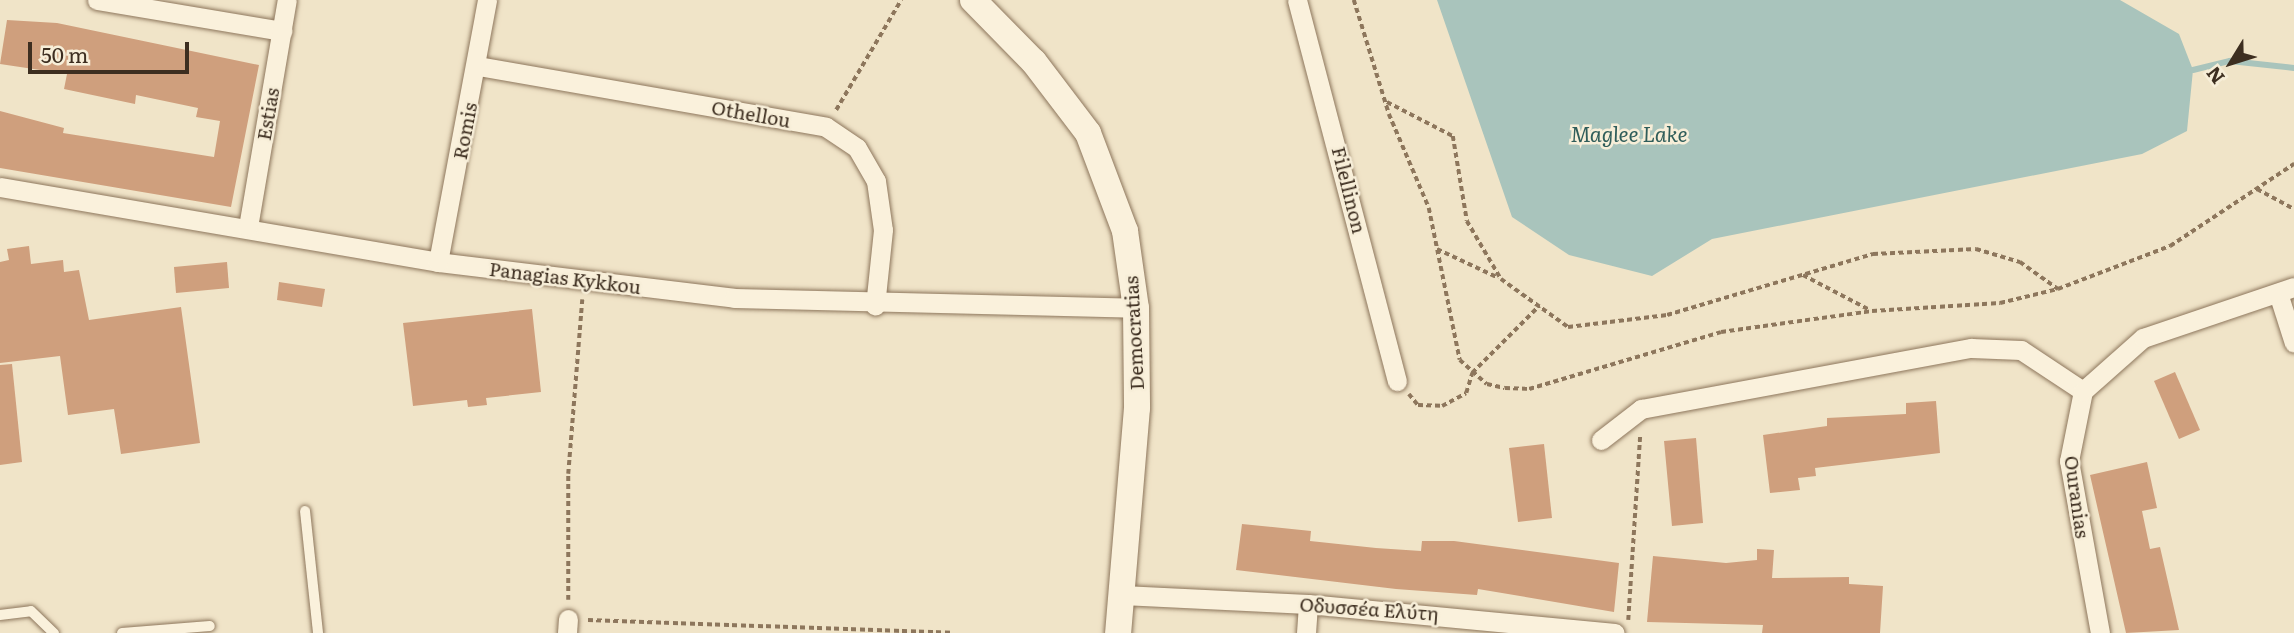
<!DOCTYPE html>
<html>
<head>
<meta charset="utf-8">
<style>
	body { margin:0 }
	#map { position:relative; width:2294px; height:633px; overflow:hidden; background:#f0e4c8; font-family:Literata,serif }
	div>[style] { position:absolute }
	.water>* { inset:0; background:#a9c4bc }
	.stream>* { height:6px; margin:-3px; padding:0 3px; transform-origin:3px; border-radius:3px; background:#a9c4bc }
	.building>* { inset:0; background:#cf9f7d }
	.path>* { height:3.5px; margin-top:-1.75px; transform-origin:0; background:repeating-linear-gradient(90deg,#8d765c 0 5px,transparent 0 8.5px) }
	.roads { filter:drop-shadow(0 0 2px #8d765c) drop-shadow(0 0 2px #8d765c) }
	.lane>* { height:10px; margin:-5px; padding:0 5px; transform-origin:5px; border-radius:5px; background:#faf1dc }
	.street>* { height:19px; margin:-9.5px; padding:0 9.5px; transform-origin:9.5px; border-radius:9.5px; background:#faf1dc }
	.secondary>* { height:26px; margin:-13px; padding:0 13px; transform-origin:13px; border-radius:13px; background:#faf1dc }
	span { translate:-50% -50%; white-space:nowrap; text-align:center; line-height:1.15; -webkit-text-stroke:5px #f7eed8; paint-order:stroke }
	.street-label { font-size:19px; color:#3d2e20 }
	.water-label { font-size:21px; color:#2f5d5a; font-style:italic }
	.north { position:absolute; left:2196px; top:28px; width:70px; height:70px; -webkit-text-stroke:5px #f7eed8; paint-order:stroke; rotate:232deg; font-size:19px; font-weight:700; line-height:28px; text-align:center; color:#3d2e20 }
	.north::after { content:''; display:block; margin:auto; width:24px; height:32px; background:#3d2e20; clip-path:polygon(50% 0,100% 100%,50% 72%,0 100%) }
	.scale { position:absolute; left:28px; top:42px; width:161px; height:32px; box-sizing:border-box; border:4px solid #3d2e20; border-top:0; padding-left:9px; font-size:21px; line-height:24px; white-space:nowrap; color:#3d2e20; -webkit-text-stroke:5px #f7eed8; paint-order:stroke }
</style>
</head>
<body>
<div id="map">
	<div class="water">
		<div style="clip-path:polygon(1437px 0,2120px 0,2179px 34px,2193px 70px,2187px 131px,2142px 154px,1712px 239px,1652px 276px,1569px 255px,1512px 217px)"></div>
	</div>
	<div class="stream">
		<div style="left:2193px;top:70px;width:38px;rotate:-14deg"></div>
		<div style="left:2230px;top:61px;width:64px;rotate:6.2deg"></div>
	</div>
	<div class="building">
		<div style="clip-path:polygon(7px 20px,57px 23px,259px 65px,231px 207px,0 168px,0 111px,64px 128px,63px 133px,214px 157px,220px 121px,196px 117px,198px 108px,136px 95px,135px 104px,64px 89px,67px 74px,0 64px)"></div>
		<div style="clip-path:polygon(29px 246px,31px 264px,63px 260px,64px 272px,79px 270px,89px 320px,181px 307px,200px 443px,121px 454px,114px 409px,68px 415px,60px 356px,0 363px,0 262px,9px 260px,7px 249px)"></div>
		<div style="clip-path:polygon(227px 262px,229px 288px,176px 293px,174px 267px)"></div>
		<div style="clip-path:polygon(279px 282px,325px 289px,322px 307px,277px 300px)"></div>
		<div style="clip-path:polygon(532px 309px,541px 392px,486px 398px,487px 405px,468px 407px,467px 400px,413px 406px,403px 323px)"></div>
		<div style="clip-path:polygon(12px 364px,22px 462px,0 465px,0 365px)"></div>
		<div style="clip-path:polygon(2175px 372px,2200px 430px,2179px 439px,2154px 381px)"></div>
		<div style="clip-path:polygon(1936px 401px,1940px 453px,1815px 468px,1816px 476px,1798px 478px,1800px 490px,1770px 493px,1763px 435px,1827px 426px,1827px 418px,1906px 414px,1906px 403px)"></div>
		<div style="clip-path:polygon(1696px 438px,1703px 523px,1672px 526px,1664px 441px)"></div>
		<div style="clip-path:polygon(1544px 444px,1552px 518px,1518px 522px,1509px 448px)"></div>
		<div style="clip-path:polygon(2147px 462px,2157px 508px,2142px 511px,2150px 549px,2160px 547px,2179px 630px,2126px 633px,2090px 475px)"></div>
		<div style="clip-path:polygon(1242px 524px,1311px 531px,1310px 541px,1376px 548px,1421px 551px,1422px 541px,1454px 541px,1619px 563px,1614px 612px,1478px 589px,1477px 595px,1396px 589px,1236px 570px)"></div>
		<div style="clip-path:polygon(1757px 549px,1774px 550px,1772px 578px,1849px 577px,1849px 584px,1883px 586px,1880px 633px,1762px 633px,1763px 625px,1647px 622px,1653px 556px,1726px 563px,1757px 560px)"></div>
	</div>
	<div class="path">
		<div style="left:1354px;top:0;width:119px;rotate:72.9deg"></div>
		<div style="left:1389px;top:114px;width:102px;rotate:66.9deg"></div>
		<div style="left:1429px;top:208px;width:155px;rotate:78.5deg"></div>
		<div style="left:1460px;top:360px;width:36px;rotate:42deg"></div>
		<div style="left:1487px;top:384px;width:18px;rotate:13deg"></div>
		<div style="left:1505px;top:388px;width:24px;rotate:2deg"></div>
		<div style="left:1529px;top:389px;width:200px;rotate:-16.5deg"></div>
		<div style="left:1721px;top:332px;width:152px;rotate:-7.9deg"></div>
		<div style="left:1872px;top:311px;width:128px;rotate:-3.6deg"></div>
		<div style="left:2000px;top:303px;width:60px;rotate:-13.6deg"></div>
		<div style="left:2058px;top:289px;width:120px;rotate:-21deg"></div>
		<div style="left:2170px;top:246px;width:149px;rotate:-33.5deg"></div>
		<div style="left:1387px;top:102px;width:74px;rotate:27.3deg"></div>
		<div style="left:1453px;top:136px;width:86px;rotate:80.6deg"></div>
		<div style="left:1467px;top:221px;width:67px;rotate:59.6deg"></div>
		<div style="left:1501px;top:279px;width:82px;rotate:35.6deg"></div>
		<div style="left:1568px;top:327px;width:100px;rotate:-6.9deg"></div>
		<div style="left:1667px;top:315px;width:215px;rotate:-16.5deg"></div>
		<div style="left:1873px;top:254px;width:103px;rotate:-2.8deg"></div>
		<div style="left:1976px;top:249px;width:46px;rotate:16.5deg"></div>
		<div style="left:2020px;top:262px;width:47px;rotate:35.4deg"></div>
		<div style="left:836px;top:110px;width:128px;rotate:-59.4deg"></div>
		<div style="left:2257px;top:189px;width:42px;rotate:28.4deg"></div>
		<div style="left:1437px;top:249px;width:68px;rotate:25.1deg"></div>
		<div style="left:1803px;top:275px;width:76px;rotate:27.6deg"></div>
		<div style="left:1409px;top:394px;width:14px;rotate:51deg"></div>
		<div style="left:1418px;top:405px;width:24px;rotate:2deg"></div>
		<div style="left:1442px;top:406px;width:27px;rotate:-28deg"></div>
		<div style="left:1466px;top:393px;width:21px;rotate:-73deg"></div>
		<div style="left:1472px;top:373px;width:95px;rotate:-45deg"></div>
		<div style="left:568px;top:600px;width:126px;rotate:-90deg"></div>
		<div style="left:568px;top:474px;width:175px;rotate:-85.4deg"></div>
		<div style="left:588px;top:620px;width:365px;rotate:2deg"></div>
		<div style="left:1628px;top:620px;width:184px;rotate:-86.3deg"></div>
	</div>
	<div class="roads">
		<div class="lane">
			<div style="left:305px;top:511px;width:123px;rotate:83.9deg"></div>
			<div style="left:0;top:615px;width:31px;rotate:-7deg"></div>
			<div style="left:31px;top:611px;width:32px;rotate:44deg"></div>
			<div style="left:122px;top:633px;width:88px;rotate:-4.5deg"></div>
		</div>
		<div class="street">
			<div style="left:97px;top:0;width:188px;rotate:9.5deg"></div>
			<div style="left:1297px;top:0;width:394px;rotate:75.3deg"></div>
			<div style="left:478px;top:66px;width:353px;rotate:9.9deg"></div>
			<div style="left:826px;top:127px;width:37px;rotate:34deg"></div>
			<div style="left:857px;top:148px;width:38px;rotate:60deg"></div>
			<div style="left:876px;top:181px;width:49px;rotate:81.9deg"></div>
			<div style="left:883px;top:230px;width:76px;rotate:96deg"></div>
			<div style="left:0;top:187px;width:444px;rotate:9.7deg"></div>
			<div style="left:438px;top:262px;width:298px;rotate:6.9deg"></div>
			<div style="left:734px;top:298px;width:402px;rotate:1.4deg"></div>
			<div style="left:248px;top:227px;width:230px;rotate:-80.3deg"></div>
			<div style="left:438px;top:262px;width:267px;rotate:-79.4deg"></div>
			<div style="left:2278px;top:293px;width:52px;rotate:72.3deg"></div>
			<div style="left:1601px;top:440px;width:51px;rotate:-37.8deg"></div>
			<div style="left:1641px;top:409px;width:336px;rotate:-10.5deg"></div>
			<div style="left:1971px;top:348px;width:50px;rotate:2.3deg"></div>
			<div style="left:2021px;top:350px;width:74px;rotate:33.5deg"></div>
			<div style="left:1122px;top:595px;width:186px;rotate:2.8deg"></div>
			<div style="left:1308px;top:604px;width:308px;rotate:5.4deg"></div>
			<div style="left:567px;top:633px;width:14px;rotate:-86deg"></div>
			<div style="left:1306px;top:633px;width:29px;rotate:-86deg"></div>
			<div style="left:2100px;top:633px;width:175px;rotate:-100.2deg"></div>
			<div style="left:2069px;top:461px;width:71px;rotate:-78.7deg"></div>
			<div style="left:2083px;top:391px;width:80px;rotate:-41.5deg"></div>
			<div style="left:2143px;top:338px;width:159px;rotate:-18.7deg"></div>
		</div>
		<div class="secondary">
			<div style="left:973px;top:0;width:87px;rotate:45.5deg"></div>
			<div style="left:1034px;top:62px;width:89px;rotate:52.7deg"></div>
			<div style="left:1088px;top:133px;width:105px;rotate:69.3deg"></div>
			<div style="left:1125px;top:231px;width:78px;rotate:81.9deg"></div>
			<div style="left:1136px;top:308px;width:100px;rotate:89.4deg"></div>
			<div style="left:1137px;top:408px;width:226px;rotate:94.8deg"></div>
		</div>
	</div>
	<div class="street-label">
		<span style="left:268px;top:114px;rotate:-80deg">Estias</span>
		<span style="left:751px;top:114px;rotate:10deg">Othellou</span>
		<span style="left:465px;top:131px;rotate:-79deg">Romis</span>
		<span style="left:1349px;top:190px;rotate:76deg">Filellinon</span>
		<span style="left:565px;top:278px;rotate:7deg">Panagias Kykkou</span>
		<span style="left:1134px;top:333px;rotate:-93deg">Democratias</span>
		<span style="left:2077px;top:497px;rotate:82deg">Ouranias</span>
		<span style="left:1369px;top:609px;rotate:4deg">Οδυσσέα Ελύτη</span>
	</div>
	<div class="water-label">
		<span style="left:1629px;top:133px">Maglee Lake</span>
	</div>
	<div class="north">N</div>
	<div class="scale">50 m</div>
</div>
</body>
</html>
